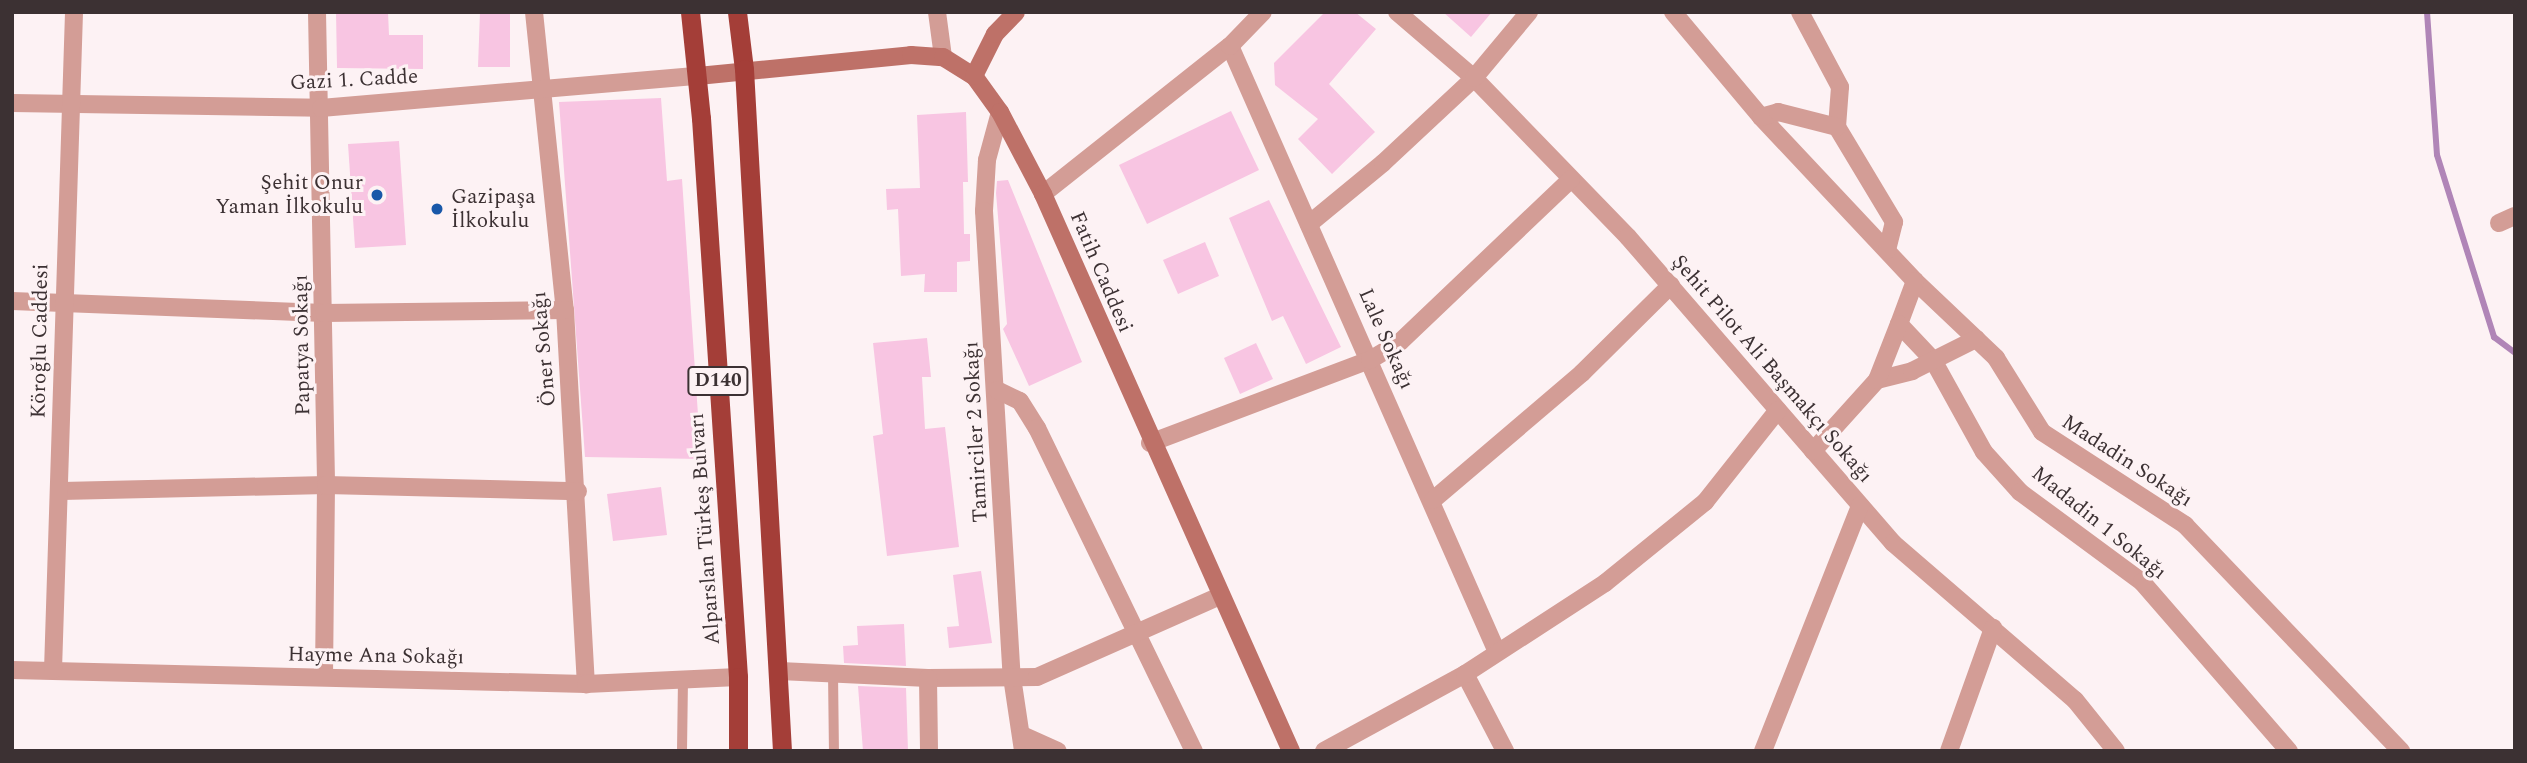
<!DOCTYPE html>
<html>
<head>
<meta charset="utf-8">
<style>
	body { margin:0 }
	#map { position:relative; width:2527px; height:763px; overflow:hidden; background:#fdf2f4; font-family:Spectral,serif }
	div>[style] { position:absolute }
	.stream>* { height:6px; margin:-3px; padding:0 3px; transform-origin:3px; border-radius:3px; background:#b085b7 }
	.building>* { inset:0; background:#f8c5e2 }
	.service>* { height:10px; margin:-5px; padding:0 5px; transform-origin:5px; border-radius:5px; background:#d39d96 }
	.minor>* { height:18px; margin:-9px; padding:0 9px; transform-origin:9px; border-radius:9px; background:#d39d96 }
	.secondary>* { height:18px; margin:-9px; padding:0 9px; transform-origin:9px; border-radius:9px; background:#be7168 }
	.trunk>* { height:19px; margin:-9.5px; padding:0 9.5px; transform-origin:9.5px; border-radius:9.5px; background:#a43e38 }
	.dots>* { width:19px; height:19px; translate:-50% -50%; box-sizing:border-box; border:4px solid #fdf2f4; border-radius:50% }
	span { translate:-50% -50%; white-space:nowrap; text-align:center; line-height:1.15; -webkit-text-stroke:6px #fdf2f4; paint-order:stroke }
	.shield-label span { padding:2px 5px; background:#fdf2f4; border:2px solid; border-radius:5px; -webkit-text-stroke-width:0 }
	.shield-label { font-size:19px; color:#3c3133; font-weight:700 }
	.street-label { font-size:21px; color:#3c3133 }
	.poi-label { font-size:21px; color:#3c3133 }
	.right { translate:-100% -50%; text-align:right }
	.left { translate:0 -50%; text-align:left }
	.frame { position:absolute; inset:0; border:14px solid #3c3133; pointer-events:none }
</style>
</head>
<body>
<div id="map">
	<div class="stream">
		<div style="left:2427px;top:12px;width:143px;rotate:86deg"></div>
		<div style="left:2437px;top:155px;width:191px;rotate:72.6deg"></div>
		<div style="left:2494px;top:337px;width:26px;rotate:37deg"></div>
	</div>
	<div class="building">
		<div style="clip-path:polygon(336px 12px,388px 12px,389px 35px,423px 35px,423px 69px,337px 68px)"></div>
		<div style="clip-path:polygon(480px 12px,510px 12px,510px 67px,478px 67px)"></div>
		<div style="clip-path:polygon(1325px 12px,1355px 12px,1376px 29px,1329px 84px,1375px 132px,1332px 174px,1298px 139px,1318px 119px,1275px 85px,1274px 63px)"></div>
		<div style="clip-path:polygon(1443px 12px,1492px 12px,1471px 37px)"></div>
		<div style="clip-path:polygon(661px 98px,667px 181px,682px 179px,701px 459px,585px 457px,559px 102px)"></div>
		<div style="clip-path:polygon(1231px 111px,1259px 170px,1147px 224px,1119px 165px)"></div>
		<div style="clip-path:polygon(966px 112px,968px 182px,963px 182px,964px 234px,970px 234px,970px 261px,957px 262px,957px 292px,924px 292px,925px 274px,901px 276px,898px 209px,887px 210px,886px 189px,920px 188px,917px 115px)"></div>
		<div style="clip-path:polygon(399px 141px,406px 245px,355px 248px,348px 144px)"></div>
		<div style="clip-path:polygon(1008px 180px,1082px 362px,1029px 386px,1003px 329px,1007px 324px,996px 193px,997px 181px)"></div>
		<div style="clip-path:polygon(1269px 200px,1341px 347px,1306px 364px,1283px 316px,1272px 321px,1229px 218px)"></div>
		<div style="clip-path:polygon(1205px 242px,1219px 276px,1178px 294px,1163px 260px)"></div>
		<div style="clip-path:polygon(927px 338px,931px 377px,922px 377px,925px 429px,945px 427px,959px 547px,887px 556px,873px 436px,883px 434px,873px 343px)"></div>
		<div style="clip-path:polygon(1256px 343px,1273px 379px,1240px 394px,1224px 358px)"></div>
		<div style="clip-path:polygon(661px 487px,667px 535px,613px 541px,607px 494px)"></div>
		<div style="clip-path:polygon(981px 571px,992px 643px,949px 648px,947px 627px,959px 626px,953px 575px)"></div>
		<div style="clip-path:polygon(904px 624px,906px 666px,844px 663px,843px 646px,858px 645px,857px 626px)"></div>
		<div style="clip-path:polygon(858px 686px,906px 688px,908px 751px,863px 751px)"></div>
	</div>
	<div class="service">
		<div style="left:833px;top:673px;width:78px;rotate:89.3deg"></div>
		<div style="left:682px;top:751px;width:72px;rotate:-89.2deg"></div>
	</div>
	<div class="minor">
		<div style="left:317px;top:12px;width:473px;rotate:88.9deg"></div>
		<div style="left:326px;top:485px;width:192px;rotate:90.6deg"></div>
		<div style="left:534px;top:12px;width:300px;rotate:84.1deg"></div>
		<div style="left:565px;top:310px;width:375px;rotate:86.8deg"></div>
		<div style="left:937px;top:12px;width:45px;rotate:82.4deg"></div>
		<div style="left:1397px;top:12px;width:101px;rotate:40.6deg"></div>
		<div style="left:1474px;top:78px;width:221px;rotate:45.9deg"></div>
		<div style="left:1628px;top:237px;width:405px;rotate:49.1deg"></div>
		<div style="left:1893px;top:543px;width:240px;rotate:40.8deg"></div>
		<div style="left:2075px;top:700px;width:65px;rotate:51.2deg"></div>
		<div style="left:1673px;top:12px;width:137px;rotate:50deg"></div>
		<div style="left:1761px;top:117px;width:225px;rotate:46.8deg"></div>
		<div style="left:1915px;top:281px;width:112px;rotate:43.5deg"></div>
		<div style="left:1996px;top:358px;width:87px;rotate:58.1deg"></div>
		<div style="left:2042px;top:432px;width:171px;rotate:33deg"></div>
		<div style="left:2185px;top:525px;width:313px;rotate:46.3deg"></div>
		<div style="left:1800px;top:12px;width:85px;rotate:61.9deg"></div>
		<div style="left:1840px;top:87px;width:40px;rotate:94.3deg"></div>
		<div style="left:1837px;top:127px;width:111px;rotate:59deg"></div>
		<div style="left:1894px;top:222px;width:29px;rotate:104deg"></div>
		<div style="left:1230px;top:46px;width:662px;rotate:66.22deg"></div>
		<div style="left:12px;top:103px;width:309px;rotate:0.9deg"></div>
		<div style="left:321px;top:108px;width:378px;rotate:-4.9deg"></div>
		<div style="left:1000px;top:112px;width:50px;rotate:105.2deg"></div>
		<div style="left:987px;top:160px;width:51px;rotate:93.4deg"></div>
		<div style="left:984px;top:211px;width:467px;rotate:86.6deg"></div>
		<div style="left:1012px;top:677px;width:75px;rotate:81.5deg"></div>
		<div style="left:1761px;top:117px;width:18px;rotate:-16deg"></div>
		<div style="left:1778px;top:112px;width:61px;rotate:14.3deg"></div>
		<div style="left:1043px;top:194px;width:238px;rotate:-38.4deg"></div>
		<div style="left:1230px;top:46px;width:47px;rotate:-45.9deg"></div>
		<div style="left:2499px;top:223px;width:17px;rotate:-24deg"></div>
		<div style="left:1309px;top:224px;width:96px;rotate:-39.5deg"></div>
		<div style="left:1383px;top:163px;width:125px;rotate:-43deg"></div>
		<div style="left:1474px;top:78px;width:86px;rotate:-50.2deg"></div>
		<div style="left:1915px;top:281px;width:46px;rotate:110.4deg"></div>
		<div style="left:1899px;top:324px;width:50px;rotate:46.6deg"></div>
		<div style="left:1933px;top:360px;width:105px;rotate:61deg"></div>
		<div style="left:1984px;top:452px;width:54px;rotate:48deg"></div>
		<div style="left:2020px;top:492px;width:152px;rotate:36.4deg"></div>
		<div style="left:2142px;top:582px;width:224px;rotate:49deg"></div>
		<div style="left:12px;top:301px;width:312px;rotate:2.2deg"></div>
		<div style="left:324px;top:313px;width:241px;rotate:-0.7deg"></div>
		<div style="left:1877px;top:380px;width:36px;rotate:-14deg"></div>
		<div style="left:1912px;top:371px;width:72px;rotate:-26.6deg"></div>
		<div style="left:997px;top:390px;width:25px;rotate:26deg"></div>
		<div style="left:1020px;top:401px;width:32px;rotate:58deg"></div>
		<div style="left:1037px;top:428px;width:359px;rotate:64.1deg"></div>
		<div style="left:1150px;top:443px;width:235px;rotate:-20.7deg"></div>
		<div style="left:1370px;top:360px;width:35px;rotate:-31deg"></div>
		<div style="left:1400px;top:342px;width:236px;rotate:-43.6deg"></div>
		<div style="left:1813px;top:451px;width:96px;rotate:-48deg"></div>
		<div style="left:1877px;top:380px;width:60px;rotate:-68.6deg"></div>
		<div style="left:62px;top:491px;width:264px;rotate:-1.3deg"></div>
		<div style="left:326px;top:485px;width:252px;rotate:1.4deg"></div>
		<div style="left:1433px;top:500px;width:196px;rotate:-40.4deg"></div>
		<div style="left:1582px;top:373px;width:125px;rotate:-44.7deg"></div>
		<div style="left:12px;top:670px;width:574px;rotate:1.4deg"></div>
		<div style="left:586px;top:684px;width:152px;rotate:-2.6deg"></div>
		<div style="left:53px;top:670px;width:658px;rotate:-88.17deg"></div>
		<div style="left:780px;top:671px;width:148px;rotate:2.7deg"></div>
		<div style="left:928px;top:678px;width:109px;rotate:-0.5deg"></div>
		<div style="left:1037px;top:677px;width:200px;rotate:-23.9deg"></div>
		<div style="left:1465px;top:674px;width:87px;rotate:62.5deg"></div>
		<div style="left:928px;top:678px;width:73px;rotate:89.2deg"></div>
		<div style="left:1022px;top:735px;width:39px;rotate:24deg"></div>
		<div style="left:1324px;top:751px;width:161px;rotate:-28.6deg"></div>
		<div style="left:1465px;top:674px;width:167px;rotate:-33deg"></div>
		<div style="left:1605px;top:583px;width:129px;rotate:-39deg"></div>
		<div style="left:1705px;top:502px;width:117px;rotate:-51.6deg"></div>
		<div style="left:1763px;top:751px;width:264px;rotate:-68.4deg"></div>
		<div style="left:1949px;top:751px;width:131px;rotate:-70.3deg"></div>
	</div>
	<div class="secondary">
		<div style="left:698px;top:76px;width:214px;rotate:-5.6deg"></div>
		<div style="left:911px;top:55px;width:32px;rotate:4deg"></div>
		<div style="left:943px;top:57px;width:36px;rotate:32deg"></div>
		<div style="left:974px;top:76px;width:44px;rotate:54.2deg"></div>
		<div style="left:1000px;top:112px;width:93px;rotate:62.3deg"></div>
		<div style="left:1043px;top:194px;width:610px;rotate:66deg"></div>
		<div style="left:974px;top:76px;width:47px;rotate:-63.4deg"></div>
		<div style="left:995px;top:34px;width:30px;rotate:-46deg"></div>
	</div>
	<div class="trunk">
		<div style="left:690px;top:12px;width:107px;rotate:84.1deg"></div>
		<div style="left:701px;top:118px;width:560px;rotate:86.21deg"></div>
		<div style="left:738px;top:677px;width:74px;rotate:90deg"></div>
		<div style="left:737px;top:12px;width:57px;rotate:83deg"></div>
		<div style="left:744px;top:69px;width:683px;rotate:86.81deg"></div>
	</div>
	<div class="dots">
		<div style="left:377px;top:195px;background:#1958a9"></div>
		<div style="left:437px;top:209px;background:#1958a9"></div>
	</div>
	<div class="shield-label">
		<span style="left:718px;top:381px">D140</span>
	</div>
	<div class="street-label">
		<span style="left:354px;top:80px;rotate:-3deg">Gazi 1. Cadde</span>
		<span style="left:1101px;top:272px;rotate:67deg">Fatih Caddesi</span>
		<span style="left:1386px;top:339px;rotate:66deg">Lale Sokağı</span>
		<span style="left:40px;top:341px;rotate:-89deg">Köroğlu Caddesi</span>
		<span style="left:302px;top:345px;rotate:-91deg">Papatya Sokağı</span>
		<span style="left:544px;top:349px;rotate:-95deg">Öner Sokağı</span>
		<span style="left:1772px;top:369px;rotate:49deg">Şehit Pilot Ali Başmakçı Sokağı</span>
		<span style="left:976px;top:432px;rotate:-93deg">Tamirciler 2 Sokağı</span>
		<span style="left:2127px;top:461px;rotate:33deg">Madadin Sokağı</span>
		<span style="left:2099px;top:523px;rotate:39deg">Madadin 1 Sokağı</span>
		<span style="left:705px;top:529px;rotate:-94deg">Alparslan Türkeş Bulvarı</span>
		<span style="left:376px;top:656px;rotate:1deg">Hayme Ana Sokağı</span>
	</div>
	<div class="poi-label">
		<span class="right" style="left:363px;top:195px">Şehit Onur<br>Yaman İlkokulu</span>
		<span class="left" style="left:451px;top:209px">Gazipaşa<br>İlkokulu</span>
	</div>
	<div class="frame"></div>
</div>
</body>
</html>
